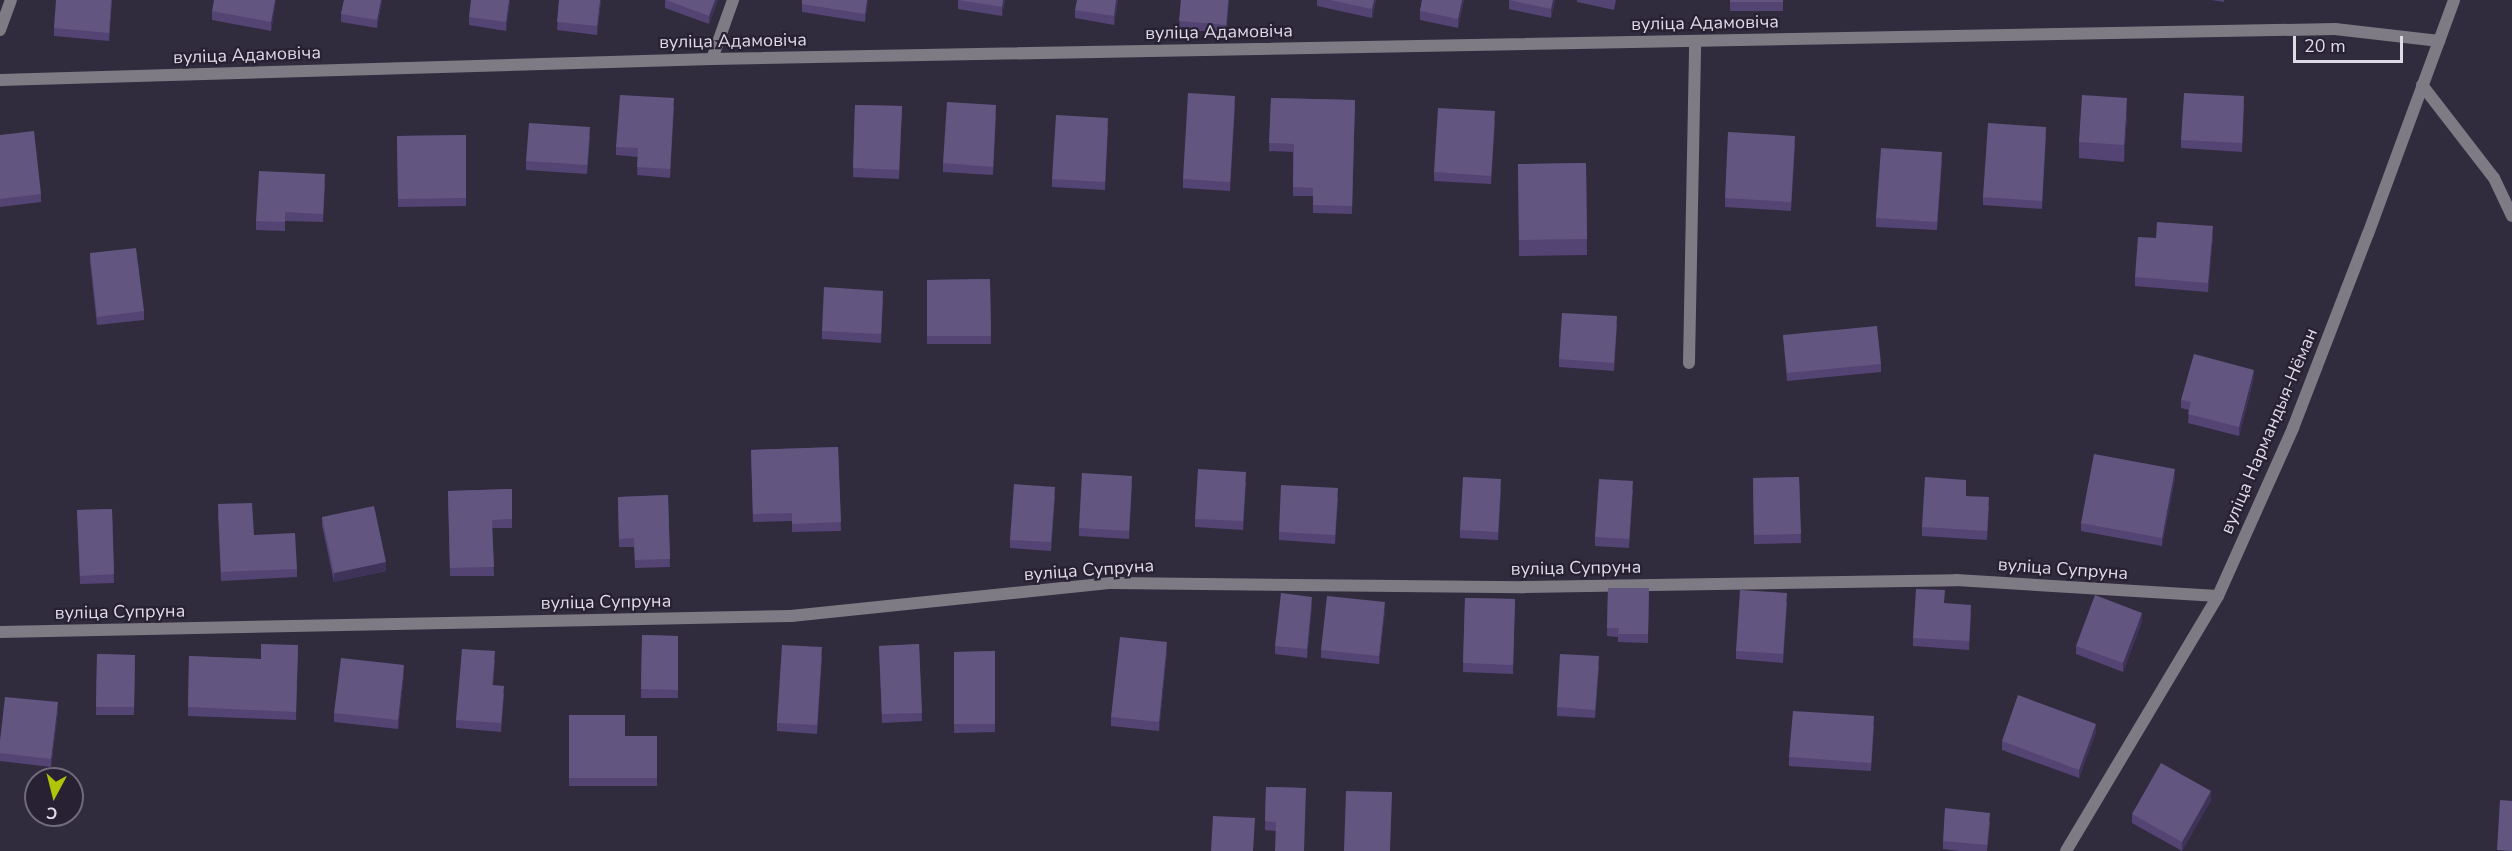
<!DOCTYPE html>
<html>
<head>
<meta charset="utf-8">
<style>
	body { margin:0 }
	#map { position:relative; width:2512px; height:851px; overflow:hidden; background:#312b3e; font-family:"Nunito Sans",sans-serif }
	div>[style] { position:absolute }
	.lane>* { height:12px; margin:-6px; padding:0 6px; transform-origin:6px; border-radius:6px; background:#7e7b85 }
	.street>* { height:12px; margin:-6px; padding:0 6px; transform-origin:6px; border-radius:6px; background:#7e7b85 }
	.wall>* { inset:0; background:#534474 }
	.shaded-wall>* { inset:0; background:#3f3359 }
	.building>* { inset:0; background:#625580 }
	span { translate:-50% -50%; white-space:nowrap; text-align:center; line-height:1.15; -webkit-text-stroke:4.5px #272133; paint-order:stroke }
	.street-label { font-size:18px; color:#dedbe7 }
	.north { position:absolute; left:24px; top:767px; width:60px; height:60px; box-sizing:border-box; background:#272133; border:2px solid #706b7b; border-radius:50%; rotate:187deg; font-size:16px; font-weight:700; line-height:24px; text-align:center; color:#dedbe7 }
	.north::after { content:''; display:block; margin:auto; width:21px; height:27px; background:#aec509; clip-path:polygon(50% 0,100% 100%,50% 72%,0 100%) }
	.scale { position:absolute; left:2293px; top:36px; width:110px; height:27px; box-sizing:border-box; border:3px solid #dedbe7; border-top:0; padding-left:8px; font-size:18px; line-height:21px; white-space:nowrap; color:#dedbe7; -webkit-text-stroke:4px #272133; paint-order:stroke }
</style>
</head>
<body>
<div id="map">
	<div class="lane">
		<div style="left:712px;top:59px;width:63px;rotate:-70.4deg"></div>
		<div style="left:2422px;top:85px;width:118px;rotate:52.3deg"></div>
		<div style="left:2494px;top:178px;width:42px;rotate:64.7deg"></div>
		<div style="left:1689px;top:363px;width:322px;rotate:-88.9deg"></div>
	</div>
	<div class="street">
		<div style="left:0;top:30px;width:32px;rotate:-70deg"></div>
		<div style="left:0;top:80px;width:712px;rotate:-1.69deg"></div>
		<div style="left:712px;top:59px;width:1623px;rotate:-1.06deg"></div>
		<div style="left:2335px;top:29px;width:105px;rotate:6.6deg"></div>
		<div style="left:0;top:632px;width:791px;rotate:-1.16deg"></div>
		<div style="left:791px;top:616px;width:322px;rotate:-5.9deg"></div>
		<div style="left:1111px;top:583px;width:413px;rotate:0.6deg"></div>
		<div style="left:1524px;top:587px;width:432px;rotate:-0.9deg"></div>
		<div style="left:1956px;top:580px;width:262px;rotate:3.5deg"></div>
		<div style="left:2066px;top:851px;width:297px;rotate:-59.2deg"></div>
		<div style="left:2218px;top:596px;width:184px;rotate:-65.9deg"></div>
		<div style="left:2293px;top:428px;width:208px;rotate:-68.9deg"></div>
		<div style="left:2368px;top:234px;width:249px;rotate:-69.8deg"></div>
	</div>
	<div class="wall">
		<div style="clip-path:polygon(112px 0,109px 41px,54px 36px,54px 28px)"></div>
		<div style="clip-path:polygon(276px 0,271px 31px,212px 20px,212px 11px)"></div>
		<div style="clip-path:polygon(344px 0,382px 0,377px 28px,341px 22px,341px 14px)"></div>
		<div style="clip-path:polygon(510px 0,506px 31px,469px 25px,469px 17px)"></div>
		<div style="clip-path:polygon(559px 0,601px 0,597px 35px,557px 30px)"></div>
		<div style="clip-path:polygon(665px 0,718px 0,709px 24px,665px 8px)"></div>
		<div style="clip-path:polygon(802px 0,868px 0,865px 22px,802px 12px)"></div>
		<div style="clip-path:polygon(958px 0,1005px 0,1002px 16px,958px 9px)"></div>
		<div style="clip-path:polygon(1118px 0,1114px 25px,1075px 18px,1075px 10px)"></div>
		<div style="clip-path:polygon(1181px 0,1229px 0,1226px 33px,1179px 30px)"></div>
		<div style="clip-path:polygon(1317px 0,1376px 0,1372px 18px,1317px 6px)"></div>
		<div style="clip-path:polygon(1422px 0,1464px 0,1458px 28px,1420px 20px,1420px 11px)"></div>
		<div style="clip-path:polygon(1509px 0,1555px 0,1551px 18px,1509px 9px)"></div>
		<div style="clip-path:polygon(1577px 0,1616px 0,1614px 10px,1577px 2px)"></div>
		<div style="clip-path:polygon(1730px 0,1783px 0,1783px 11px,1730px 11px)"></div>
		<div style="clip-path:polygon(2211px 0,2224px 0,2224px 2px)"></div>
		<div style="clip-path:polygon(1271px 98px,1355px 100px,1352px 214px,1313px 213px,1313px 196px,1293px 196px,1293px 152px,1269px 151px)"></div>
		<div style="clip-path:polygon(1235px 104px,1230px 191px,1183px 188px,1183px 179px)"></div>
		<div style="clip-path:polygon(2244px 104px,2242px 152px,2181px 148px,2181px 140px)"></div>
		<div style="clip-path:polygon(855px 105px,902px 106px,899px 179px,853px 177px)"></div>
		<div style="clip-path:polygon(674px 106px,670px 178px,637px 175px,638px 157px,616px 155px,616px 147px)"></div>
		<div style="clip-path:polygon(996px 114px,993px 175px,943px 172px,943px 163px)"></div>
		<div style="clip-path:polygon(2127px 114px,2124px 162px,2079px 158px,2079px 142px)"></div>
		<div style="clip-path:polygon(1495px 120px,1491px 184px,1434px 181px,1434px 172px)"></div>
		<div style="clip-path:polygon(1108px 127px,1105px 190px,1052px 187px,1052px 179px)"></div>
		<div style="clip-path:polygon(0 135px,41px 194px,41px 202px,0 207px)"></div>
		<div style="clip-path:polygon(466px 135px,466px 206px,398px 207px,397px 136px)"></div>
		<div style="clip-path:polygon(590px 135px,587px 174px,526px 170px,526px 161px)"></div>
		<div style="clip-path:polygon(2046px 135px,2042px 209px,1983px 205px,1983px 197px)"></div>
		<div style="clip-path:polygon(1795px 144px,1791px 211px,1725px 207px,1725px 198px)"></div>
		<div style="clip-path:polygon(1942px 160px,1937px 230px,1876px 227px,1876px 218px)"></div>
		<div style="clip-path:polygon(1586px 163px,1587px 255px,1519px 256px,1518px 164px)"></div>
		<div style="clip-path:polygon(325px 183px,323px 222px,285px 221px,285px 231px,256px 230px,256px 221px)"></div>
		<div style="clip-path:polygon(2213px 235px,2208px 292px,2135px 286px,2135px 277px,2156px 238px)"></div>
		<div style="clip-path:polygon(90px 253px,144px 311px,144px 320px,97px 325px,90px 262px)"></div>
		<div style="clip-path:polygon(990px 279px,991px 344px,927px 344px,927px 280px)"></div>
		<div style="clip-path:polygon(883px 299px,881px 343px,822px 339px,822px 331px)"></div>
		<div style="clip-path:polygon(1617px 324px,1614px 371px,1559px 367px,1559px 359px)"></div>
		<div style="clip-path:polygon(1783px 335px,1881px 364px,1881px 372px,1787px 381px)"></div>
		<div style="clip-path:polygon(2254px 378px,2239px 436px,2188px 423px,2189px 410px,2181px 408px,2181px 400px)"></div>
		<div style="clip-path:polygon(838px 447px,841px 531px,792px 532px,792px 521px,753px 522px,751px 450px)"></div>
		<div style="clip-path:polygon(1799px 477px,1801px 543px,1754px 544px,1753px 478px)"></div>
		<div style="clip-path:polygon(2175px 478px,2162px 546px,2081px 531px,2081px 523px)"></div>
		<div style="clip-path:polygon(1246px 481px,1243px 530px,1195px 527px,1195px 519px)"></div>
		<div style="clip-path:polygon(1132px 484px,1129px 539px,1079px 536px,1079px 528px)"></div>
		<div style="clip-path:polygon(1501px 488px,1498px 540px,1460px 538px,1460px 530px)"></div>
		<div style="clip-path:polygon(512px 489px,512px 528px,492px 528px,494px 576px,450px 576px,448px 491px)"></div>
		<div style="clip-path:polygon(1633px 489px,1629px 548px,1595px 546px,1595px 537px)"></div>
		<div style="clip-path:polygon(668px 495px,670px 567px,635px 568px,634px 547px,619px 547px,618px 497px)"></div>
		<div style="clip-path:polygon(1055px 495px,1051px 551px,1010px 548px,1010px 540px)"></div>
		<div style="clip-path:polygon(1966px 496px,1989px 506px,1987px 540px,1922px 536px,1922px 527px)"></div>
		<div style="clip-path:polygon(1338px 497px,1335px 544px,1279px 540px,1279px 532px)"></div>
		<div style="clip-path:polygon(112px 509px,114px 583px,80px 584px,77px 510px)"></div>
		<div style="clip-path:polygon(218px 513px,254px 535px,297px 569px,297px 577px,221px 581px)"></div>
		<div style="clip-path:polygon(322px 517px,386px 571px,334px 582px,322px 525px)"></div>
		<div style="clip-path:polygon(1608px 588px,1649px 588px,1648px 643px,1618px 642px,1618px 637px,1607px 636px)"></div>
		<div style="clip-path:polygon(1465px 598px,1515px 599px,1513px 674px,1463px 672px)"></div>
		<div style="clip-path:polygon(1787px 602px,1783px 663px,1736px 659px,1736px 651px)"></div>
		<div style="clip-path:polygon(1945px 603px,1971px 613px,1969px 650px,1913px 646px,1913px 638px)"></div>
		<div style="clip-path:polygon(1312px 605px,1307px 658px,1275px 654px,1275px 646px)"></div>
		<div style="clip-path:polygon(1385px 610px,1379px 664px,1321px 658px,1321px 650px)"></div>
		<div style="clip-path:polygon(2142px 621px,2123px 672px,2076px 654px,2076px 646px)"></div>
		<div style="clip-path:polygon(642px 635px,678px 636px,678px 698px,641px 698px)"></div>
		<div style="clip-path:polygon(919px 644px,922px 721px,882px 723px,879px 646px)"></div>
		<div style="clip-path:polygon(298px 645px,296px 720px,188px 716px,189px 656px,261px 659px)"></div>
		<div style="clip-path:polygon(995px 651px,995px 732px,954px 733px,954px 652px)"></div>
		<div style="clip-path:polygon(1167px 651px,1159px 731px,1111px 726px,1111px 717px)"></div>
		<div style="clip-path:polygon(97px 654px,135px 655px,134px 715px,96px 715px)"></div>
		<div style="clip-path:polygon(822px 656px,817px 734px,777px 731px,777px 723px)"></div>
		<div style="clip-path:polygon(495px 659px,493px 685px,504px 694px,501px 732px,456px 728px,456px 720px)"></div>
		<div style="clip-path:polygon(1599px 665px,1595px 718px,1557px 716px,1557px 707px)"></div>
		<div style="clip-path:polygon(404px 673px,398px 729px,334px 722px,334px 713px)"></div>
		<div style="clip-path:polygon(58px 711px,51px 767px,0 761px,0 741px)"></div>
		<div style="clip-path:polygon(569px 715px,625px 736px,657px 736px,657px 786px,569px 786px)"></div>
		<div style="clip-path:polygon(1874px 725px,1871px 771px,1789px 766px,1789px 757px)"></div>
		<div style="clip-path:polygon(2096px 732px,2079px 778px,2002px 750px,2002px 741px)"></div>
		<div style="clip-path:polygon(1266px 787px,1306px 788px,1276px 831px,1265px 830px)"></div>
		<div style="clip-path:polygon(2211px 800px,2182px 851px,2132px 823px,2132px 814px)"></div>
		<div style="clip-path:polygon(1990px 821px,1987px 851px,1959px 851px,1943px 849px,1943px 841px)"></div>
	</div>
	<div class="shaded-wall">
		<div style="clip-path:polygon(275px 0,276px 0,271px 31px,271px 22px)"></div>
		<div style="clip-path:polygon(381px 0,382px 0,377px 28px,377px 20px)"></div>
		<div style="clip-path:polygon(509px 0,510px 0,506px 31px,506px 22px)"></div>
		<div style="clip-path:polygon(600px 0,601px 0,597px 35px,597px 26px)"></div>
		<div style="clip-path:polygon(715px 0,718px 0,709px 24px,709px 16px)"></div>
		<div style="clip-path:polygon(867px 0,868px 0,865px 22px,865px 14px)"></div>
		<div style="clip-path:polygon(1003px 0,1005px 0,1002px 16px,1002px 7px)"></div>
		<div style="clip-path:polygon(1116px 0,1118px 0,1114px 25px,1114px 16px)"></div>
		<div style="clip-path:polygon(1374px 0,1376px 0,1372px 18px,1372px 9px)"></div>
		<div style="clip-path:polygon(1462px 0,1464px 0,1458px 28px,1458px 19px)"></div>
		<div style="clip-path:polygon(1553px 0,1555px 0,1551px 18px,1551px 9px)"></div>
		<div style="clip-path:polygon(2127px 98px,2127px 114px,2124px 162px,2124px 145px)"></div>
		<div style="clip-path:polygon(2213px 226px,2213px 235px,2208px 292px,2208px 283px)"></div>
		<div style="clip-path:polygon(2254px 370px,2254px 378px,2239px 436px,2239px 427px)"></div>
		<div style="clip-path:polygon(2175px 469px,2175px 478px,2162px 546px,2162px 538px)"></div>
		<div style="clip-path:polygon(386px 562px,386px 571px,334px 582px,334px 573px)"></div>
		<div style="clip-path:polygon(1312px 597px,1312px 605px,1307px 658px,1307px 649px)"></div>
		<div style="clip-path:polygon(1385px 602px,1385px 610px,1379px 664px,1379px 656px)"></div>
		<div style="clip-path:polygon(2142px 613px,2142px 621px,2123px 672px,2123px 663px)"></div>
		<div style="clip-path:polygon(1167px 642px,1167px 651px,1159px 731px,1159px 722px)"></div>
		<div style="clip-path:polygon(404px 665px,404px 673px,398px 729px,398px 720px)"></div>
		<div style="clip-path:polygon(58px 702px,58px 711px,51px 767px,51px 759px)"></div>
		<div style="clip-path:polygon(2096px 724px,2096px 732px,2079px 778px,2079px 770px)"></div>
		<div style="clip-path:polygon(2211px 791px,2211px 800px,2182px 851px,2182px 842px)"></div>
	</div>
	<div class="building">
		<div style="clip-path:polygon(56px 0,111px 0,109px 33px,54px 28px)"></div>
		<div style="clip-path:polygon(214px 0,275px 0,271px 22px,212px 11px)"></div>
		<div style="clip-path:polygon(344px 0,381px 0,377px 20px,341px 14px)"></div>
		<div style="clip-path:polygon(471px 0,509px 0,506px 22px,469px 17px)"></div>
		<div style="clip-path:polygon(559px 0,600px 0,597px 26px,557px 22px)"></div>
		<div style="clip-path:polygon(666px 0,715px 0,709px 16px)"></div>
		<div style="clip-path:polygon(802px 0,867px 0,865px 14px,802px 4px)"></div>
		<div style="clip-path:polygon(958px 0,1003px 0,1002px 7px)"></div>
		<div style="clip-path:polygon(1077px 0,1116px 0,1114px 16px,1075px 10px)"></div>
		<div style="clip-path:polygon(1181px 0,1228px 0,1226px 25px,1179px 21px)"></div>
		<div style="clip-path:polygon(1330px 0,1374px 0,1372px 9px)"></div>
		<div style="clip-path:polygon(1422px 0,1462px 0,1458px 19px,1420px 11px)"></div>
		<div style="clip-path:polygon(1509px 0,1553px 0,1551px 9px)"></div>
		<div style="clip-path:polygon(1730px 0,1783px 0,1783px 2px,1730px 2px)"></div>
		<div style="clip-path:polygon(1188px 93px,1235px 96px,1230px 182px,1183px 179px)"></div>
		<div style="clip-path:polygon(2184px 93px,2244px 96px,2242px 143px,2181px 140px)"></div>
		<div style="clip-path:polygon(620px 95px,674px 98px,670px 169px,637px 167px,638px 148px,616px 147px)"></div>
		<div style="clip-path:polygon(2082px 95px,2127px 98px,2124px 145px,2079px 142px)"></div>
		<div style="clip-path:polygon(1271px 98px,1355px 100px,1352px 206px,1313px 205px,1313px 188px,1293px 187px,1294px 144px,1269px 143px)"></div>
		<div style="clip-path:polygon(947px 102px,996px 105px,993px 167px,943px 163px)"></div>
		<div style="clip-path:polygon(855px 105px,902px 106px,899px 170px,853px 168px)"></div>
		<div style="clip-path:polygon(1438px 108px,1495px 111px,1491px 176px,1434px 172px)"></div>
		<div style="clip-path:polygon(1056px 115px,1108px 118px,1105px 182px,1052px 179px)"></div>
		<div style="clip-path:polygon(529px 123px,590px 127px,587px 165px,526px 161px)"></div>
		<div style="clip-path:polygon(1988px 123px,2046px 127px,2042px 201px,1983px 197px)"></div>
		<div style="clip-path:polygon(34px 131px,41px 194px,0 199px,0 135px)"></div>
		<div style="clip-path:polygon(1728px 132px,1795px 136px,1791px 202px,1725px 198px)"></div>
		<div style="clip-path:polygon(466px 135px,466px 198px,398px 199px,397px 136px)"></div>
		<div style="clip-path:polygon(1881px 148px,1942px 152px,1937px 222px,1876px 218px)"></div>
		<div style="clip-path:polygon(1586px 163px,1587px 239px,1519px 240px,1518px 164px)"></div>
		<div style="clip-path:polygon(259px 171px,325px 174px,323px 214px,285px 212px,285px 222px,256px 221px)"></div>
		<div style="clip-path:polygon(2157px 222px,2213px 226px,2208px 283px,2135px 277px,2138px 237px,2156px 238px)"></div>
		<div style="clip-path:polygon(136px 248px,144px 311px,97px 317px,90px 253px)"></div>
		<div style="clip-path:polygon(990px 279px,991px 336px,927px 336px,927px 280px)"></div>
		<div style="clip-path:polygon(824px 287px,883px 291px,881px 334px,822px 331px)"></div>
		<div style="clip-path:polygon(1562px 313px,1617px 316px,1614px 363px,1559px 359px)"></div>
		<div style="clip-path:polygon(1877px 326px,1881px 364px,1787px 373px,1783px 335px)"></div>
		<div style="clip-path:polygon(2194px 354px,2254px 370px,2239px 427px,2188px 414px,2191px 402px,2181px 400px)"></div>
		<div style="clip-path:polygon(838px 447px,841px 522px,792px 524px,792px 513px,753px 514px,751px 450px)"></div>
		<div style="clip-path:polygon(2094px 454px,2175px 469px,2162px 538px,2081px 523px)"></div>
		<div style="clip-path:polygon(1198px 469px,1246px 472px,1243px 521px,1195px 519px)"></div>
		<div style="clip-path:polygon(1082px 473px,1132px 476px,1129px 531px,1079px 528px)"></div>
		<div style="clip-path:polygon(1463px 477px,1501px 479px,1498px 532px,1460px 530px)"></div>
		<div style="clip-path:polygon(1799px 477px,1801px 534px,1754px 535px,1753px 478px)"></div>
		<div style="clip-path:polygon(1925px 477px,1966px 480px,1966px 496px,1989px 497px,1987px 531px,1922px 527px)"></div>
		<div style="clip-path:polygon(1599px 479px,1633px 481px,1629px 539px,1595px 537px)"></div>
		<div style="clip-path:polygon(1014px 484px,1055px 487px,1051px 542px,1010px 540px)"></div>
		<div style="clip-path:polygon(1281px 485px,1338px 488px,1335px 535px,1279px 532px)"></div>
		<div style="clip-path:polygon(512px 489px,512px 519px,492px 520px,494px 567px,450px 568px,448px 491px)"></div>
		<div style="clip-path:polygon(668px 495px,670px 559px,635px 560px,634px 538px,619px 539px,618px 497px)"></div>
		<div style="clip-path:polygon(252px 503px,254px 535px,295px 533px,297px 569px,221px 572px,218px 504px)"></div>
		<div style="clip-path:polygon(374px 506px,386px 562px,334px 573px,322px 517px)"></div>
		<div style="clip-path:polygon(112px 509px,114px 574px,80px 576px,77px 510px)"></div>
		<div style="clip-path:polygon(1608px 588px,1649px 588px,1648px 634px,1618px 634px,1619px 628px,1607px 628px)"></div>
		<div style="clip-path:polygon(1916px 589px,1945px 590px,1944px 603px,1971px 605px,1969px 641px,1913px 638px)"></div>
		<div style="clip-path:polygon(1740px 590px,1787px 593px,1783px 654px,1736px 651px)"></div>
		<div style="clip-path:polygon(1281px 593px,1312px 597px,1307px 649px,1275px 646px)"></div>
		<div style="clip-path:polygon(2095px 595px,2142px 613px,2123px 663px,2076px 646px)"></div>
		<div style="clip-path:polygon(1327px 596px,1385px 602px,1379px 656px,1321px 650px)"></div>
		<div style="clip-path:polygon(1465px 598px,1515px 599px,1513px 665px,1463px 663px)"></div>
		<div style="clip-path:polygon(642px 635px,678px 636px,678px 690px,641px 689px)"></div>
		<div style="clip-path:polygon(1120px 637px,1167px 642px,1159px 722px,1111px 717px)"></div>
		<div style="clip-path:polygon(261px 644px,298px 645px,296px 712px,188px 707px,189px 656px,261px 659px)"></div>
		<div style="clip-path:polygon(919px 644px,922px 713px,882px 714px,879px 646px)"></div>
		<div style="clip-path:polygon(782px 645px,822px 647px,817px 725px,777px 723px)"></div>
		<div style="clip-path:polygon(462px 649px,495px 651px,492px 685px,504px 686px,501px 723px,456px 720px)"></div>
		<div style="clip-path:polygon(995px 651px,995px 724px,954px 724px,954px 652px)"></div>
		<div style="clip-path:polygon(97px 654px,135px 655px,134px 707px,96px 707px)"></div>
		<div style="clip-path:polygon(1560px 654px,1599px 656px,1595px 710px,1557px 707px)"></div>
		<div style="clip-path:polygon(341px 658px,404px 665px,398px 720px,334px 713px)"></div>
		<div style="clip-path:polygon(2018px 695px,2096px 724px,2079px 770px,2002px 741px)"></div>
		<div style="clip-path:polygon(5px 697px,58px 702px,51px 759px,0 753px,0 741px)"></div>
		<div style="clip-path:polygon(1793px 711px,1874px 716px,1871px 763px,1789px 757px)"></div>
		<div style="clip-path:polygon(569px 715px,625px 715px,625px 736px,657px 736px,657px 778px,569px 778px)"></div>
		<div style="clip-path:polygon(2161px 763px,2211px 791px,2182px 842px,2132px 814px)"></div>
		<div style="clip-path:polygon(1266px 787px,1306px 788px,1304px 851px,1275px 851px,1276px 822px,1265px 821px)"></div>
		<div style="clip-path:polygon(1346px 791px,1392px 792px,1390px 851px,1344px 851px)"></div>
		<div style="clip-path:polygon(2500px 800px,2512px 801px,2512px 851px,2497px 850px)"></div>
		<div style="clip-path:polygon(1945px 808px,1990px 813px,1987px 845px,1943px 841px)"></div>
		<div style="clip-path:polygon(1213px 816px,1255px 818px,1253px 851px,1211px 851px)"></div>
	</div>
	<div class="street-label">
		<span style="left:1705px;top:23px;rotate:-1deg">вуліца Адамовіча</span>
		<span style="left:1219px;top:32px;rotate:-1deg">вуліца Адамовіча</span>
		<span style="left:733px;top:41px;rotate:-1deg">вуліца Адамовіча</span>
		<span style="left:247px;top:55px;rotate:-2deg">вуліца Адамовіча</span>
		<span style="left:2269px;top:431px;rotate:-67deg">вуліца Нармандыя-Нёман</span>
		<span style="left:1576px;top:568px;rotate:-1deg">вуліца Супруна</span>
		<span style="left:2063px;top:569px;rotate:4deg">вуліца Супруна</span>
		<span style="left:1089px;top:570px;rotate:-4deg">вуліца Супруна</span>
		<span style="left:606px;top:602px;rotate:-1deg">вуліца Супруна</span>
		<span style="left:120px;top:612px;rotate:-1deg">вуліца Супруна</span>
	</div>
	<div class="north">С</div>
	<div class="scale">20 m</div>
</div>
</body>
</html>
